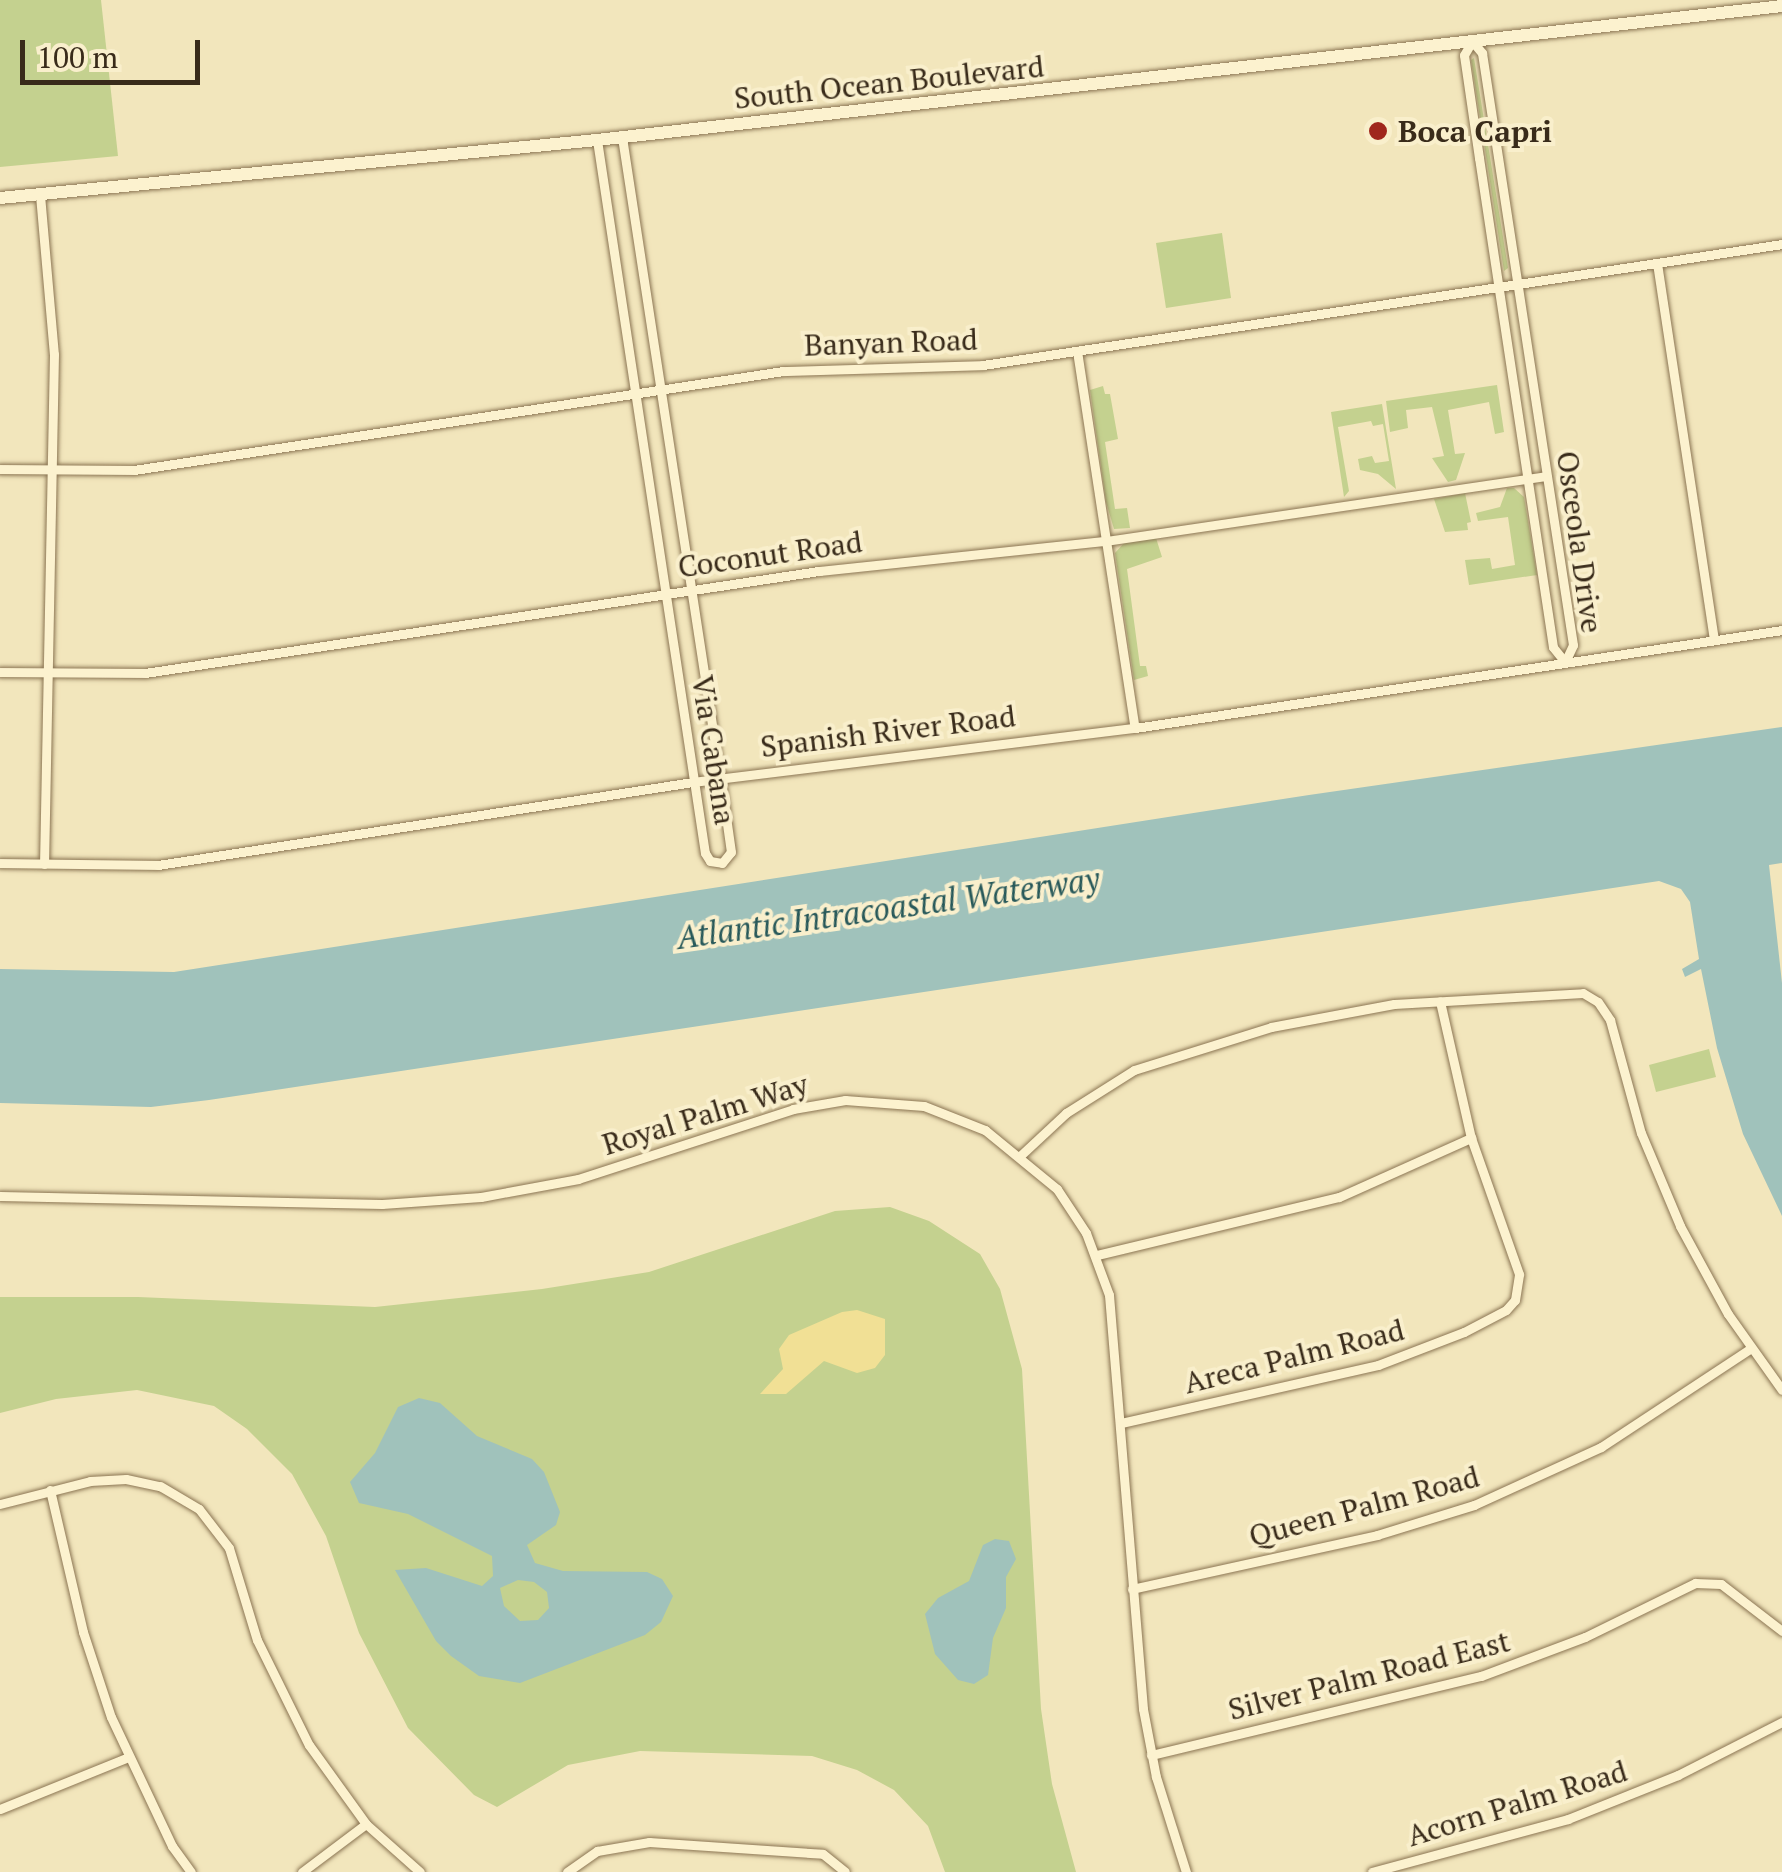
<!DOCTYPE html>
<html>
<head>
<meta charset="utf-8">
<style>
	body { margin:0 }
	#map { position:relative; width:1782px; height:1872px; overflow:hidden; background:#f2e6bc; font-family:"PT Serif",serif }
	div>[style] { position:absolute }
	.green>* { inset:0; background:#c4d18f }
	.sand>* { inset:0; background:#f1e095 }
	.water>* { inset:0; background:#a0c2bb }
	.roads { filter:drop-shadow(0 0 2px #8b7553) drop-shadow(0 0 2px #8b7553) }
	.minor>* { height:9px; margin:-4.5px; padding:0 4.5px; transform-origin:4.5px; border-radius:4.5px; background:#fcf2cf }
	.secondary>* { height:12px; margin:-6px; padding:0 6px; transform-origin:6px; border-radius:6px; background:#fcf2cf }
	.dots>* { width:28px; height:28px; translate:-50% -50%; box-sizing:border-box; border:5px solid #f9efcc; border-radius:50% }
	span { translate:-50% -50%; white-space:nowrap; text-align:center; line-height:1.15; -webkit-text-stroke:8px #f9efcc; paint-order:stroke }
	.street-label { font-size:30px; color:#392b1a }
	.poi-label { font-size:30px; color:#392b1a; font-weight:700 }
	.left { translate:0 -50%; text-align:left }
	.water-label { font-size:32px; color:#28595a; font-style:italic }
	.scale { position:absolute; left:20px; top:40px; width:180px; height:45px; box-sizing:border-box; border:5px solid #392b1a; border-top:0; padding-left:12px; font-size:30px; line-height:35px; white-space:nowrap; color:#392b1a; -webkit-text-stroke:8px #f9efcc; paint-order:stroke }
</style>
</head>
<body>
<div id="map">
	<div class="green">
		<div style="clip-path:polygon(0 0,101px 0,118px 156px,0 167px)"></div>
		<div style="clip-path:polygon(1474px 58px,1508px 268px,1504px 271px,1471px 60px)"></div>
		<div style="clip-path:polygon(1222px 233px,1231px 298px,1166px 308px,1156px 243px)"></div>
		<div style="clip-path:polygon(1497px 385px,1504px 432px,1495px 434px,1489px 402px,1448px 410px,1455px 454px,1465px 453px,1456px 480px,1448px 482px,1432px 458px,1444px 456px,1432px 407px,1406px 410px,1408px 428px,1390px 432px,1386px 401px)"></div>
		<div style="clip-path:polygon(1103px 386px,1105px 394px,1110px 394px,1118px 439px,1105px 442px,1115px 509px,1127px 508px,1130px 528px,1114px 529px,1106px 502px,1090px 390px)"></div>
		<div style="clip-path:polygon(1382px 404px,1396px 489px,1378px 474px,1360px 470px,1358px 459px,1372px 456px,1375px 463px,1389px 461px,1383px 424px,1373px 426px,1371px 421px,1338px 427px,1349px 491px,1344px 497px,1331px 412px)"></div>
		<div style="clip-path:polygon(1507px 488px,1514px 488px,1524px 497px,1537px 575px,1469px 585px,1465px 560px,1490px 558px,1492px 569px,1515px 565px,1508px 517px,1478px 521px,1476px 513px,1500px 507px)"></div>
		<div style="clip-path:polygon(1465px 493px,1471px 522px,1467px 523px,1468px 530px,1445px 532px,1434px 499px)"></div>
		<div style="clip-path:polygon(1156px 538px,1162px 557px,1127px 569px,1140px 666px,1146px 666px,1148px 676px,1134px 680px,1115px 553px,1124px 543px)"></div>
		<div style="clip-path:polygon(1709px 1049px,1716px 1077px,1656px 1092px,1649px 1065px)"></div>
		<div style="clip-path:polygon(890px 1207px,929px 1221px,980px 1254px,1000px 1289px,1022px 1369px,1041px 1709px,1052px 1784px,1076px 1872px,945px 1872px,928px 1826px,894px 1790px,857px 1770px,812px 1756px,640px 1751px,568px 1765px,497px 1807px,474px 1795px,408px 1728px,359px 1633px,326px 1536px,292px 1474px,247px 1429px,214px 1406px,137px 1390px,56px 1399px,0 1413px,0 1297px,138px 1297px,375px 1307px,542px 1289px,649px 1272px,835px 1211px)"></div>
	</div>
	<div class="sand">
		<div style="clip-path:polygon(857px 1310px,885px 1319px,885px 1355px,875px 1368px,857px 1373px,824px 1361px,786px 1394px,760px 1394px,783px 1369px,779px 1349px,789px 1335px,842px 1312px)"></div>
	</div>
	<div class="water">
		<div style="clip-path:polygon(1782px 727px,1782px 863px,1769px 865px,1782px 983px,1782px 1216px,1743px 1134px,1717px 1048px,1701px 969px,1685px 977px,1682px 969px,1699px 959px,1690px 902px,1681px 889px,1659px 881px,209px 1100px,151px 1107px,0 1103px,0 969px,174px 972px,1309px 795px)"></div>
		<div style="clip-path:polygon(evenodd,419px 1398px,440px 1403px,477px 1436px,532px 1459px,544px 1472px,560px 1512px,556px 1525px,527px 1545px,535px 1563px,563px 1571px,647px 1572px,662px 1579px,673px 1596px,661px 1622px,645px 1635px,520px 1683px,479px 1676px,451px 1656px,436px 1641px,395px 1570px,426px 1568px,482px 1586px,493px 1576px,492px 1556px,408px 1514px,359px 1503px,350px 1482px,375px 1453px,398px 1407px,419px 1398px,518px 1580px,534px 1582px,547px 1592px,549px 1608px,538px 1620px,520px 1621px,504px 1606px,500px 1588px,518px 1580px)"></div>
		<div style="clip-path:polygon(995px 1539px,1009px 1541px,1016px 1559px,1006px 1577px,1006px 1608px,993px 1638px,988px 1675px,974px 1684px,958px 1680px,935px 1654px,925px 1614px,938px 1598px,969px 1581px,983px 1545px)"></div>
	</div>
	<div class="roads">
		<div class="minor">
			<div style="left:1472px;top:41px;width:16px;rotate:50deg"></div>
			<div style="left:1482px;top:53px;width:599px;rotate:81.26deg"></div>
			<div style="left:1573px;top:645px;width:19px;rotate:115deg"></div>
			<div style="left:1565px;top:662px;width:19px;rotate:-129deg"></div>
			<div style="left:1553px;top:647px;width:495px;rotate:-98.6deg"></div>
			<div style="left:1479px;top:158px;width:104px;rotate:-98.3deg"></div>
			<div style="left:1464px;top:55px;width:16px;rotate:-60deg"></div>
			<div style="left:597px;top:140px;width:721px;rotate:81.39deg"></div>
			<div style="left:705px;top:853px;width:9px;rotate:58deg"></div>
			<div style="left:710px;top:861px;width:12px;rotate:9deg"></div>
			<div style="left:722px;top:863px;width:14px;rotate:-51deg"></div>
			<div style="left:731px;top:852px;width:49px;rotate:-98.1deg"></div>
			<div style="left:724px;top:803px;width:674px;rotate:-98.71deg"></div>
			<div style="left:40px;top:195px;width:160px;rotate:85deg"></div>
			<div style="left:54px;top:354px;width:510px;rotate:91.12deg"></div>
			<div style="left:1657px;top:263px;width:381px;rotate:81.4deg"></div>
			<div style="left:1077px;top:351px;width:381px;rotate:81.3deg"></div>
			<div style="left:0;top:469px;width:134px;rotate:0.4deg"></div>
			<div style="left:134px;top:470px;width:657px;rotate:-8.67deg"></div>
			<div style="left:783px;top:371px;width:200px;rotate:-1.7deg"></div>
			<div style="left:983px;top:365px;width:808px;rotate:-8.61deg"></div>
			<div style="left:0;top:672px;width:145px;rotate:0.4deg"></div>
			<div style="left:145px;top:673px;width:682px;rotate:-8.61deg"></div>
			<div style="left:819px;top:571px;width:289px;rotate:-6deg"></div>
			<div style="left:1106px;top:541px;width:445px;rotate:-8.4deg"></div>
			<div style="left:0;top:863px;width:158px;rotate:0.7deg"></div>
			<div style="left:158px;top:865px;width:541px;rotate:-8.82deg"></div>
			<div style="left:693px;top:782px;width:445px;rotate:-7deg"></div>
			<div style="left:1135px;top:728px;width:654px;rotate:-8.61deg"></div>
			<div style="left:1021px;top:1155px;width:62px;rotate:-43deg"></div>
			<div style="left:1066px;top:1113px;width:80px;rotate:-32.3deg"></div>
			<div style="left:1134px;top:1070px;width:144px;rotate:-17.4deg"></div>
			<div style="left:1271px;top:1027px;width:125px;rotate:-10.6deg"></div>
			<div style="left:1394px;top:1004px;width:189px;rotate:-3.3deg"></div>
			<div style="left:1583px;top:993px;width:17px;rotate:31deg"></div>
			<div style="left:1598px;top:1002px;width:22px;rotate:56deg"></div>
			<div style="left:1610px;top:1020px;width:117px;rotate:74.7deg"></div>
			<div style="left:1641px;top:1133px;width:101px;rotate:67.2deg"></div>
			<div style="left:1680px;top:1226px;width:100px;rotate:61.4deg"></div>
			<div style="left:1728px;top:1314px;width:93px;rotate:54.6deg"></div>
			<div style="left:0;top:1196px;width:382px;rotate:1.2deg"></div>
			<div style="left:382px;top:1204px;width:99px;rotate:-4deg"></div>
			<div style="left:481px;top:1197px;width:99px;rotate:-10.5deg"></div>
			<div style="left:578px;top:1179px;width:226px;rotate:-18deg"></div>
			<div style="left:793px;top:1109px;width:53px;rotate:-9.8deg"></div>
			<div style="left:845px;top:1100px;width:79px;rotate:4.3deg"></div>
			<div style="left:924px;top:1106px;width:66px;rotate:21.5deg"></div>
			<div style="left:985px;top:1130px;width:93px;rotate:39.3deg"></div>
			<div style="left:1057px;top:1189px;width:53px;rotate:56.6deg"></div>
			<div style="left:1086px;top:1233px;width:66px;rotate:69.6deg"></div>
			<div style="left:1109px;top:1295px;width:415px;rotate:85.3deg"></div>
			<div style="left:1143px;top:1709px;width:69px;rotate:79.2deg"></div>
			<div style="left:1156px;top:1777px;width:100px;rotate:72.5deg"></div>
			<div style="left:1097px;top:1255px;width:249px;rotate:-13.5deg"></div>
			<div style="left:1339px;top:1197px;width:145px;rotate:-24.1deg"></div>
			<div style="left:1121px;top:1423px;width:263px;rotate:-12.7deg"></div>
			<div style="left:1378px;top:1365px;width:92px;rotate:-21deg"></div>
			<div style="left:1464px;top:1332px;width:47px;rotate:-27.6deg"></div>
			<div style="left:1506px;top:1310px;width:13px;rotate:-48deg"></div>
			<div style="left:1515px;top:1300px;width:26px;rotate:-81deg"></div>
			<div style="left:1519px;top:1274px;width:144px;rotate:-109.4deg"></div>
			<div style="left:1471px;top:1138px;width:140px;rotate:-102.8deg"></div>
			<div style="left:50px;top:1490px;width:146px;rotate:76.9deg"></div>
			<div style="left:83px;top:1632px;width:89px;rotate:71.8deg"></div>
			<div style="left:111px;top:1717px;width:143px;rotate:64.7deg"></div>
			<div style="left:172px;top:1846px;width:32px;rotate:54deg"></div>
			<div style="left:0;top:1504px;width:93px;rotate:-14.3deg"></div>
			<div style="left:90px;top:1481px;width:36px;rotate:-3deg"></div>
			<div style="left:126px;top:1479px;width:35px;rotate:12deg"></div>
			<div style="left:160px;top:1486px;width:45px;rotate:30.5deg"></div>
			<div style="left:199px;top:1509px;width:49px;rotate:52.4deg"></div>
			<div style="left:229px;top:1548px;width:96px;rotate:73.1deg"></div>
			<div style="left:257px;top:1640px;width:117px;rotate:63.7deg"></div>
			<div style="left:309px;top:1745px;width:97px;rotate:54.2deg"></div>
			<div style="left:366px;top:1824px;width:72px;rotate:41.6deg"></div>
			<div style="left:1132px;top:1589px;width:251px;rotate:-12.4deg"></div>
			<div style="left:1377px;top:1535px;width:102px;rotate:-17.2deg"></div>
			<div style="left:1474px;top:1505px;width:140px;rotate:-24.5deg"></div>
			<div style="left:1601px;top:1447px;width:180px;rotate:-33.4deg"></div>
			<div style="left:1151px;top:1755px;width:339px;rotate:-13.5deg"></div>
			<div style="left:1481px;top:1676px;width:111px;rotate:-20.6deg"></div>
			<div style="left:1585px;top:1637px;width:123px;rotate:-26.1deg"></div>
			<div style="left:1695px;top:1583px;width:26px;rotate:2deg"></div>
			<div style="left:1721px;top:1584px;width:77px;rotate:37.6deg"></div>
			<div style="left:0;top:1809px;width:139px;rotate:-22deg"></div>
			<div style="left:302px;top:1872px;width:80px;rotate:-36.9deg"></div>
			<div style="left:567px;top:1872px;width:37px;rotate:-35deg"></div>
			<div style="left:597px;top:1851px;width:53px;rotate:-9.8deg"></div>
			<div style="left:649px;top:1842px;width:174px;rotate:3.9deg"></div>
			<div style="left:823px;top:1854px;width:28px;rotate:39deg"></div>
			<div style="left:1372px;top:1872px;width:203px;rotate:-15.1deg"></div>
			<div style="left:1568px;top:1819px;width:118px;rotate:-21.8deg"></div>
			<div style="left:1678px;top:1775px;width:117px;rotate:-27deg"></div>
		</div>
		<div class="secondary">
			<div style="left:0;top:198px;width:600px;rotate:-5.55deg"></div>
			<div style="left:597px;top:140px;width:1193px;rotate:-6.45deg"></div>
		</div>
	</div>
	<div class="dots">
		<div style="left:1378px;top:131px;background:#a0271d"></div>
	</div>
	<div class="street-label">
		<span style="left:889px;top:82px;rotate:-6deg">South Ocean Boulevard</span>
		<span style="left:891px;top:342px;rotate:-2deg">Banyan Road</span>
		<span style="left:1580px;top:542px;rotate:82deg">Osceola Drive</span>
		<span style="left:770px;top:554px;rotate:-8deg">Coconut Road</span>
		<span style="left:888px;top:731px;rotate:-7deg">Spanish River Road</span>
		<span style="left:714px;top:750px;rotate:81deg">Via Cabana</span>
		<span style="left:705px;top:1114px;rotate:-17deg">Royal Palm Way</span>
		<span style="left:1294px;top:1356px;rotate:-14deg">Areca Palm Road</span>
		<span style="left:1364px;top:1506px;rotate:-15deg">Queen Palm Road</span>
		<span style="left:1369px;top:1675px;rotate:-14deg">Silver Palm Road East</span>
		<span style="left:1517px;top:1803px;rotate:-17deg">Acorn Palm Road</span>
	</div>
	<div class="poi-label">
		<span class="left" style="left:1398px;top:131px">Boca Capri</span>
	</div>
	<div class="water-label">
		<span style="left:888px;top:908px;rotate:-8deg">Atlantic Intracoastal Waterway</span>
	</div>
	<div class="scale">100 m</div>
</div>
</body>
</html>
